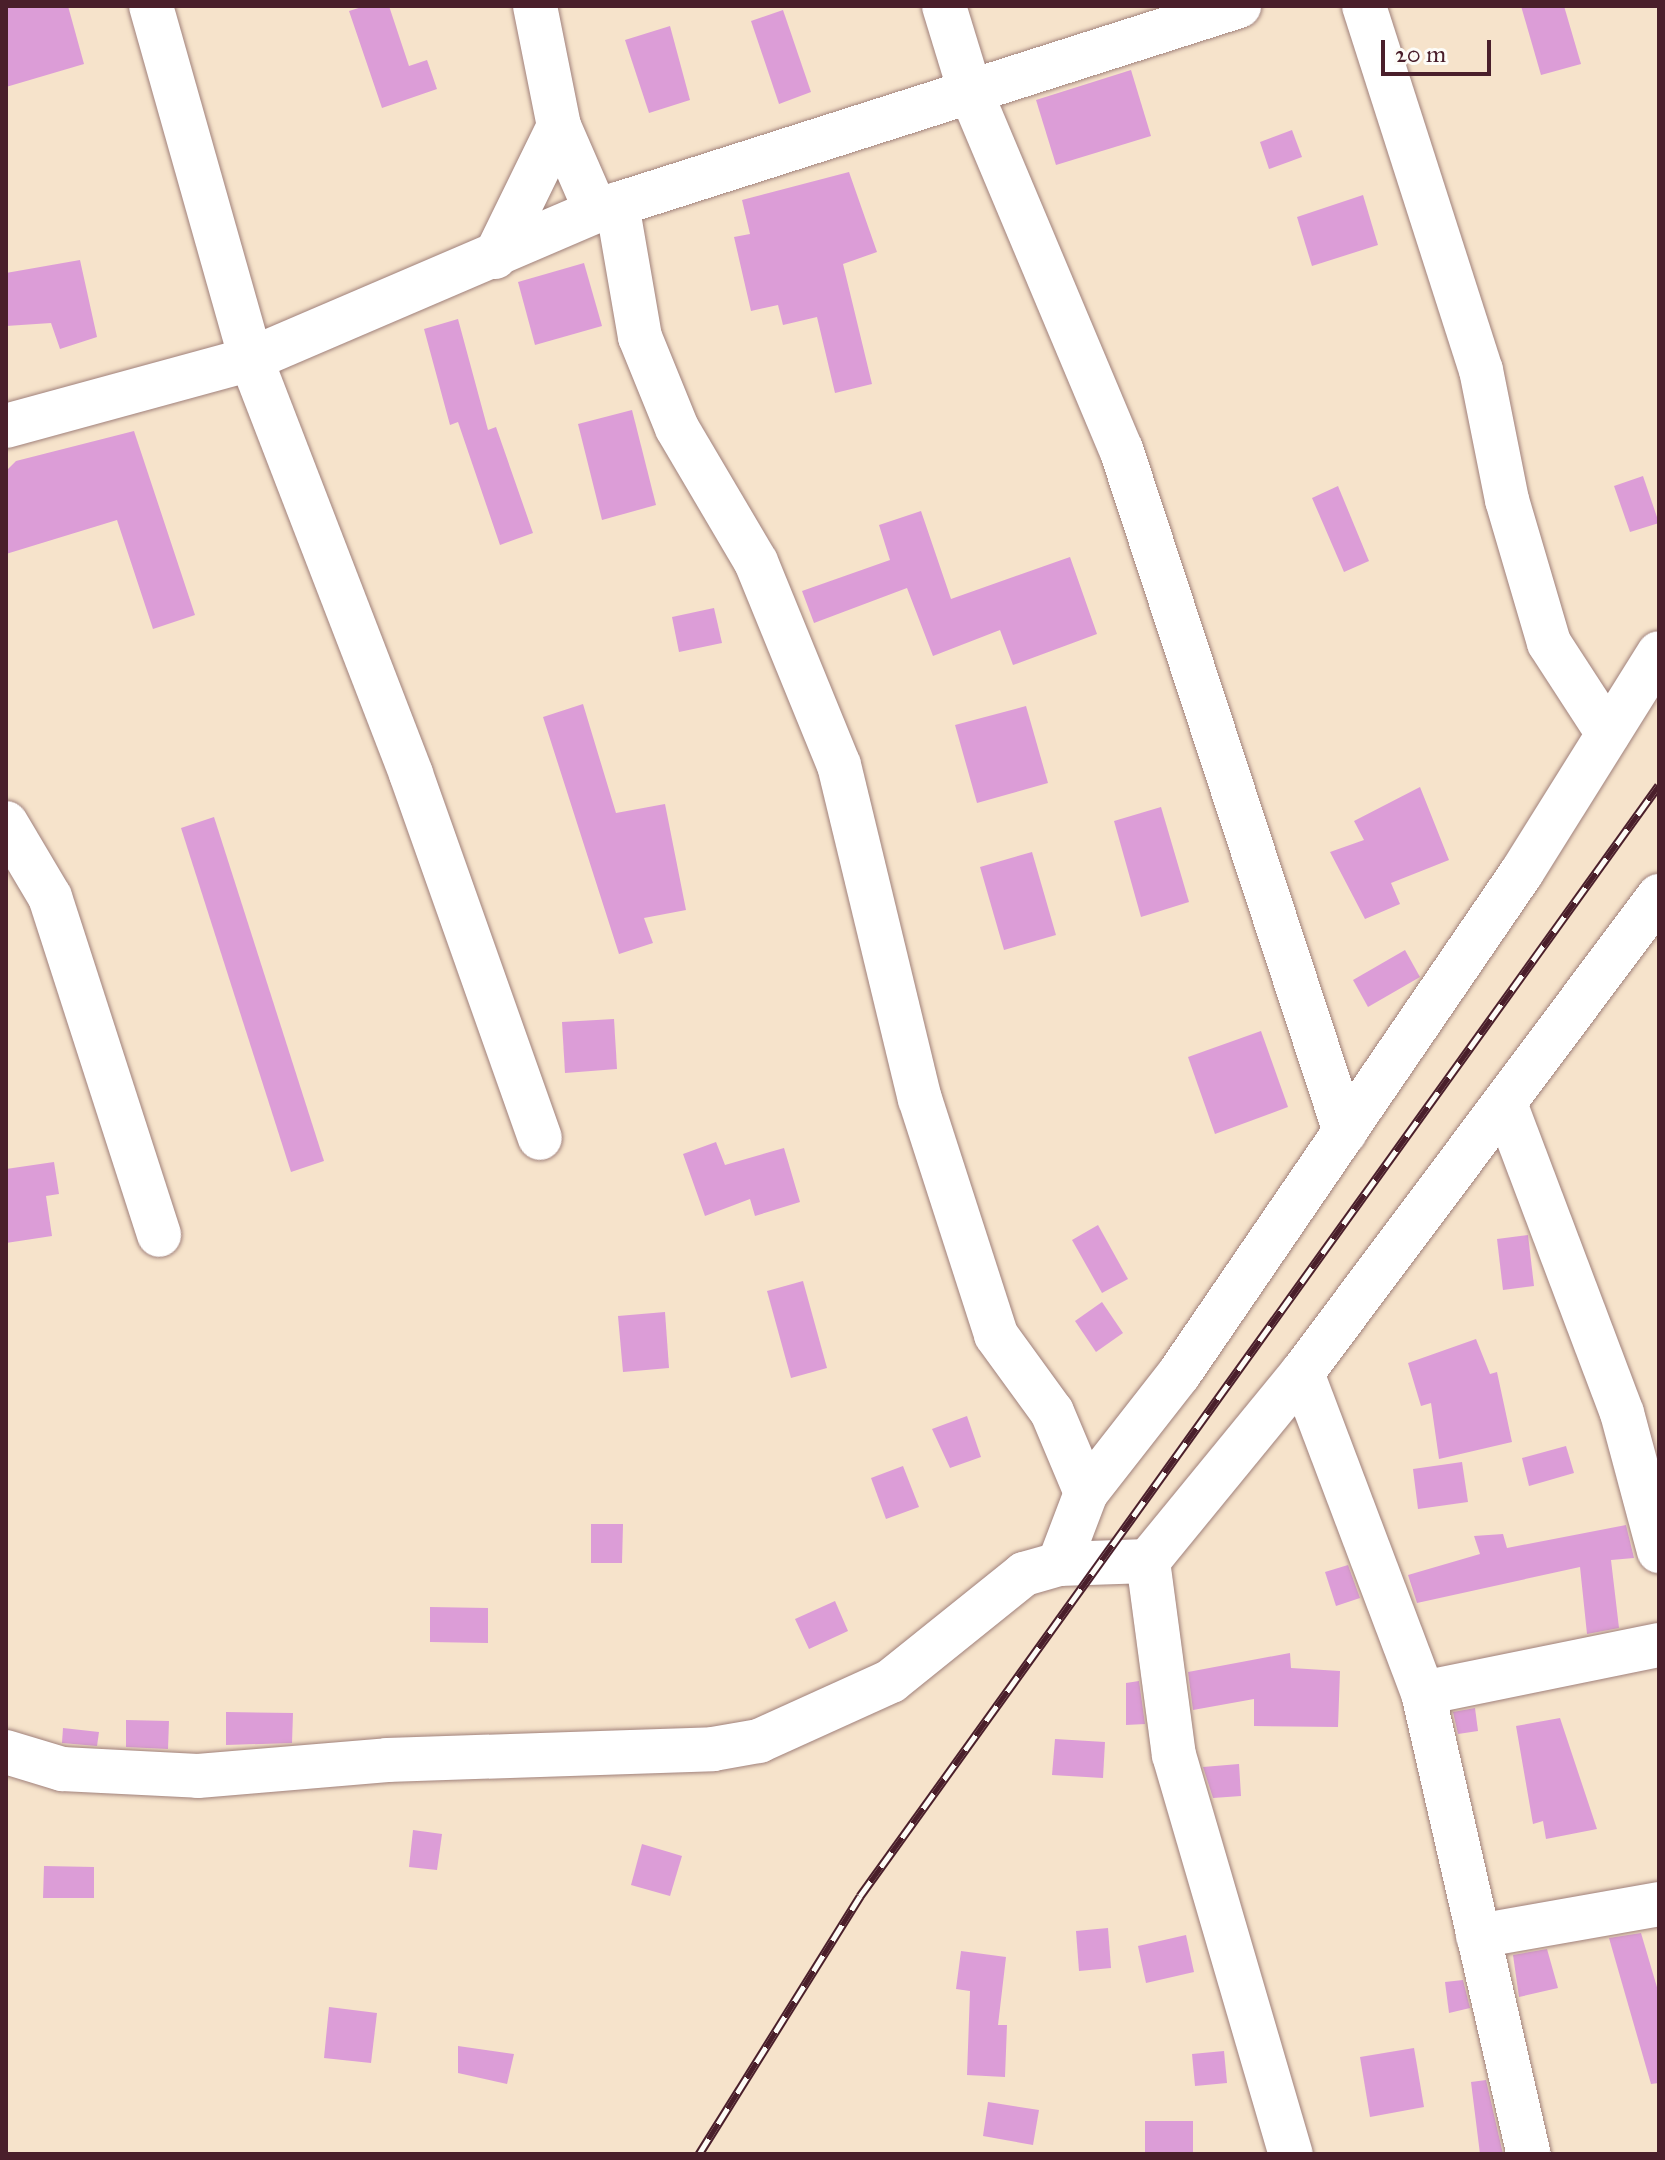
<!DOCTYPE html>
<html>
<head>
<meta charset="utf-8">
<style>
	body { margin:0 }
	#map { position:relative; width:1665px; height:2160px; overflow:hidden; background:#f6e3cb; font-family:"IM FELL Great Primer",serif }
	div>[style] { position:absolute }
	.building>* { inset:0; background:#dc9dd7 }
	.roads { filter:drop-shadow(0 0 2px #a0817b) drop-shadow(0 0 2px #a0817b) }
	.minor>* { height:44px; margin:-22px; padding:0 22px; transform-origin:22px; border-radius:22px; background:#fff }
	.rail>* { height:9px; margin-top:-4.5px; transform-origin:0; background:repeating-linear-gradient(90deg,#fdfcf7 0 18px,#4a1f2b 0 36px); box-sizing:border-box; border-block:2px solid #4a1f2b }
	span { translate:-50% -50%; white-space:nowrap; text-align:center; line-height:1.15; -webkit-text-stroke:6px #fdfcf7; paint-order:stroke }
	.frame { position:absolute; inset:0; border:8px solid #4a1f2b; pointer-events:none }
	.scale { position:absolute; left:1381px; top:40px; width:110px; height:36px; box-sizing:border-box; border:4px solid #4a1f2b; border-top:0; padding-left:10px; font-size:24px; line-height:28px; white-space:nowrap; color:#4a1f2b; -webkit-text-stroke:6px #fdfcf7; paint-order:stroke }
</style>
</head>
<body>
<div id="map">
	<div class="building">
		<div style="clip-path:polygon(6px 6px,68px 6px,84px 64px,6px 87px)"></div>
		<div style="clip-path:polygon(365px 6px,389px 6px,409px 66px,427px 60px,437px 89px,382px 108px,349px 11px)"></div>
		<div style="clip-path:polygon(1521px 6px,1564px 6px,1581px 64px,1541px 75px)"></div>
		<div style="clip-path:polygon(783px 10px,811px 92px,779px 104px,751px 21px)"></div>
		<div style="clip-path:polygon(670px 26px,690px 100px,649px 113px,625px 40px)"></div>
		<div style="clip-path:polygon(1131px 70px,1151px 136px,1056px 165px,1036px 100px)"></div>
		<div style="clip-path:polygon(1292px 130px,1302px 157px,1269px 169px,1260px 142px)"></div>
		<div style="clip-path:polygon(849px 172px,877px 252px,843px 264px,872px 384px,835px 393px,817px 317px,783px 325px,778px 305px,751px 311px,734px 237px,750px 234px,742px 200px)"></div>
		<div style="clip-path:polygon(1363px 195px,1378px 245px,1312px 266px,1297px 217px)"></div>
		<div style="clip-path:polygon(80px 260px,97px 337px,60px 349px,51px 323px,6px 326px,6px 273px)"></div>
		<div style="clip-path:polygon(584px 263px,602px 326px,535px 345px,518px 282px)"></div>
		<div style="clip-path:polygon(458px 319px,488px 430px,496px 427px,533px 533px,500px 545px,458px 422px,450px 425px,424px 329px)"></div>
		<div style="clip-path:polygon(632px 410px,656px 505px,602px 520px,578px 424px)"></div>
		<div style="clip-path:polygon(134px 431px,195px 615px,153px 629px,117px 520px,6px 554px,6px 471px,16px 461px)"></div>
		<div style="clip-path:polygon(1643px 476px,1659px 523px,1630px 532px,1614px 486px)"></div>
		<div style="clip-path:polygon(1338px 486px,1369px 561px,1344px 572px,1312px 498px)"></div>
		<div style="clip-path:polygon(921px 511px,951px 599px,1070px 557px,1097px 634px,1013px 665px,1000px 630px,933px 656px,907px 588px,814px 623px,802px 591px,890px 560px,879px 525px)"></div>
		<div style="clip-path:polygon(714px 608px,722px 643px,679px 652px,672px 617px)"></div>
		<div style="clip-path:polygon(583px 704px,616px 813px,665px 804px,686px 910px,644px 918px,653px 943px,619px 954px,543px 717px)"></div>
		<div style="clip-path:polygon(1026px 706px,1048px 783px,977px 803px,955px 725px)"></div>
		<div style="clip-path:polygon(1420px 787px,1449px 860px,1391px 883px,1400px 904px,1365px 919px,1330px 852px,1364px 840px,1354px 821px)"></div>
		<div style="clip-path:polygon(1161px 807px,1189px 902px,1141px 917px,1114px 821px)"></div>
		<div style="clip-path:polygon(214px 817px,324px 1161px,291px 1172px,181px 828px)"></div>
		<div style="clip-path:polygon(1032px 852px,1056px 935px,1004px 950px,980px 867px)"></div>
		<div style="clip-path:polygon(1405px 950px,1420px 977px,1368px 1007px,1353px 980px)"></div>
		<div style="clip-path:polygon(614px 1019px,617px 1069px,565px 1073px,562px 1022px)"></div>
		<div style="clip-path:polygon(1261px 1031px,1288px 1107px,1215px 1134px,1188px 1057px)"></div>
		<div style="clip-path:polygon(716px 1142px,725px 1165px,784px 1148px,800px 1202px,755px 1216px,750px 1199px,705px 1216px,683px 1154px)"></div>
		<div style="clip-path:polygon(54px 1162px,59px 1194px,46px 1196px,52px 1236px,6px 1243px,6px 1169px)"></div>
		<div style="clip-path:polygon(1098px 1225px,1128px 1279px,1102px 1293px,1072px 1240px)"></div>
		<div style="clip-path:polygon(1528px 1235px,1534px 1286px,1503px 1290px,1497px 1239px)"></div>
		<div style="clip-path:polygon(803px 1281px,827px 1368px,791px 1378px,767px 1291px)"></div>
		<div style="clip-path:polygon(1102px 1302px,1123px 1333px,1096px 1352px,1075px 1321px)"></div>
		<div style="clip-path:polygon(665px 1312px,669px 1368px,623px 1372px,618px 1316px)"></div>
		<div style="clip-path:polygon(1476px 1339px,1490px 1374px,1497px 1372px,1512px 1442px,1439px 1459px,1431px 1403px,1421px 1406px,1408px 1363px)"></div>
		<div style="clip-path:polygon(967px 1416px,981px 1457px,950px 1468px,932px 1429px)"></div>
		<div style="clip-path:polygon(1566px 1446px,1574px 1473px,1529px 1486px,1522px 1458px)"></div>
		<div style="clip-path:polygon(1462px 1462px,1468px 1502px,1418px 1509px,1413px 1469px)"></div>
		<div style="clip-path:polygon(903px 1466px,919px 1507px,886px 1519px,871px 1478px)"></div>
		<div style="clip-path:polygon(591px 1524px,623px 1524px,622px 1563px,591px 1563px)"></div>
		<div style="clip-path:polygon(1626px 1525px,1634px 1558px,1611px 1560px,1619px 1628px,1587px 1634px,1580px 1567px,1417px 1603px,1408px 1575px,1480px 1554px,1474px 1536px,1503px 1534px,1507px 1548px)"></div>
		<div style="clip-path:polygon(1348px 1565px,1360px 1598px,1336px 1606px,1325px 1572px)"></div>
		<div style="clip-path:polygon(835px 1601px,848px 1631px,809px 1649px,795px 1619px)"></div>
		<div style="clip-path:polygon(430px 1607px,488px 1608px,488px 1643px,430px 1642px)"></div>
		<div style="clip-path:polygon(1290px 1653px,1291px 1668px,1340px 1671px,1338px 1727px,1254px 1726px,1254px 1699px,1193px 1710px,1188px 1672px)"></div>
		<div style="clip-path:polygon(1139px 1681px,1145px 1724px,1126px 1725px,1126px 1683px)"></div>
		<div style="clip-path:polygon(1475px 1708px,1478px 1731px,1458px 1734px,1453px 1712px)"></div>
		<div style="clip-path:polygon(226px 1712px,293px 1713px,292px 1743px,226px 1745px)"></div>
		<div style="clip-path:polygon(1560px 1718px,1597px 1829px,1546px 1839px,1543px 1821px,1533px 1824px,1516px 1726px)"></div>
		<div style="clip-path:polygon(126px 1720px,169px 1721px,168px 1749px,126px 1747px)"></div>
		<div style="clip-path:polygon(63px 1728px,99px 1732px,97px 1746px,62px 1743px)"></div>
		<div style="clip-path:polygon(1055px 1739px,1105px 1742px,1103px 1778px,1052px 1775px)"></div>
		<div style="clip-path:polygon(1239px 1764px,1241px 1796px,1213px 1798px,1203px 1767px)"></div>
		<div style="clip-path:polygon(413px 1830px,442px 1834px,437px 1870px,409px 1867px)"></div>
		<div style="clip-path:polygon(642px 1844px,682px 1856px,670px 1896px,631px 1885px)"></div>
		<div style="clip-path:polygon(44px 1866px,94px 1867px,94px 1898px,43px 1898px)"></div>
		<div style="clip-path:polygon(1108px 1928px,1111px 1968px,1079px 1971px,1076px 1931px)"></div>
		<div style="clip-path:polygon(1641px 1933px,1659px 1994px,1659px 2083px,1651px 2084px,1609px 1938px)"></div>
		<div style="clip-path:polygon(1186px 1935px,1194px 1972px,1146px 1983px,1138px 1946px)"></div>
		<div style="clip-path:polygon(1547px 1949px,1558px 1988px,1519px 1997px,1513px 1955px)"></div>
		<div style="clip-path:polygon(961px 1951px,1006px 1957px,998px 2025px,1007px 2025px,1005px 2077px,967px 2075px,970px 1991px,956px 1989px)"></div>
		<div style="clip-path:polygon(1463px 1980px,1470px 2008px,1449px 2013px,1445px 1982px)"></div>
		<div style="clip-path:polygon(329px 2007px,377px 2013px,371px 2063px,324px 2058px)"></div>
		<div style="clip-path:polygon(458px 2046px,514px 2054px,507px 2084px,458px 2073px)"></div>
		<div style="clip-path:polygon(1414px 2048px,1424px 2107px,1370px 2117px,1360px 2057px)"></div>
		<div style="clip-path:polygon(1224px 2051px,1227px 2083px,1195px 2086px,1192px 2054px)"></div>
		<div style="clip-path:polygon(1486px 2080px,1503px 2154px,1480px 2154px,1471px 2082px)"></div>
		<div style="clip-path:polygon(988px 2102px,1039px 2110px,1033px 2145px,983px 2136px)"></div>
		<div style="clip-path:polygon(1145px 2121px,1193px 2121px,1193px 2154px,1145px 2154px)"></div>
	</div>
	<div class="roads">
		<div class="minor">
			<div style="left:151px;top:6px;width:367px;rotate:74.2deg"></div>
			<div style="left:251px;top:359px;width:445px;rotate:68.9deg"></div>
			<div style="left:411px;top:774px;width:386px;rotate:70.5deg"></div>
			<div style="left:535px;top:6px;width:122px;rotate:78.7deg"></div>
			<div style="left:559px;top:126px;width:93px;rotate:66.5deg"></div>
			<div style="left:944px;top:6px;width:86px;rotate:73deg"></div>
			<div style="left:969px;top:88px;width:392px;rotate:67.2deg"></div>
			<div style="left:1121px;top:449px;width:719px;rotate:71.84deg"></div>
			<div style="left:1364px;top:6px;width:382px;rotate:72.2deg"></div>
			<div style="left:1481px;top:370px;width:133px;rotate:78.7deg"></div>
			<div style="left:1507px;top:500px;width:149px;rotate:73.6deg"></div>
			<div style="left:1549px;top:643px;width:108px;rotate:57deg"></div>
			<div style="left:617px;top:204px;width:135px;rotate:80.2deg"></div>
			<div style="left:640px;top:337px;width:98px;rotate:67.9deg"></div>
			<div style="left:677px;top:428px;width:156px;rotate:59.5deg"></div>
			<div style="left:756px;top:562px;width:219px;rotate:67.8deg"></div>
			<div style="left:839px;top:765px;width:344px;rotate:76.4deg"></div>
			<div style="left:920px;top:1099px;width:248px;rotate:72.1deg"></div>
			<div style="left:996px;top:1335px;width:95px;rotate:54deg"></div>
			<div style="left:1052px;top:1412px;width:88px;rotate:67.2deg"></div>
			<div style="left:495px;top:257px;width:146px;rotate:-64deg"></div>
			<div style="left:6px;top:426px;width:254px;rotate:-15.3deg"></div>
			<div style="left:251px;top:359px;width:375px;rotate:-23.2deg"></div>
			<div style="left:596px;top:211px;width:675px;rotate:-17.68deg"></div>
			<div style="left:6px;top:823px;width:86px;rotate:59.3deg"></div>
			<div style="left:50px;top:897px;width:355px;rotate:72.1deg"></div>
			<div style="left:1506px;top:1106px;width:328px;rotate:69.3deg"></div>
			<div style="left:1622px;top:1413px;width:143px;rotate:75deg"></div>
			<div style="left:1302px;top:1373px;width:342px;rotate:69.3deg"></div>
			<div style="left:1423px;top:1693px;width:473px;rotate:77.1deg"></div>
			<div style="left:1148px;top:1561px;width:196px;rotate:82.4deg"></div>
			<div style="left:1174px;top:1755px;width:416px;rotate:73.7deg"></div>
			<div style="left:1059px;top:1564px;width:76px;rotate:-69.2deg"></div>
			<div style="left:1086px;top:1493px;width:151px;rotate:-52deg"></div>
			<div style="left:1179px;top:1374px;width:608px;rotate:-55.66deg"></div>
			<div style="left:1522px;top:872px;width:258px;rotate:-58deg"></div>
			<div style="left:1423px;top:1693px;width:241px;rotate:-11.5deg"></div>
			<div style="left:6px;top:1752px;width:59px;rotate:16.9deg"></div>
			<div style="left:62px;top:1769px;width:136px;rotate:2.9deg"></div>
			<div style="left:198px;top:1776px;width:190px;rotate:-4.8deg"></div>
			<div style="left:387px;top:1760px;width:326px;rotate:-1.9deg"></div>
			<div style="left:713px;top:1749px;width:47px;rotate:-9.9deg"></div>
			<div style="left:759px;top:1741px;width:145px;rotate:-24.4deg"></div>
			<div style="left:891px;top:1681px;width:171px;rotate:-38.8deg"></div>
			<div style="left:1024px;top:1574px;width:36px;rotate:-16deg"></div>
			<div style="left:1059px;top:1564px;width:89px;rotate:-1.9deg"></div>
			<div style="left:1148px;top:1561px;width:243px;rotate:-50.7deg"></div>
			<div style="left:1302px;top:1373px;width:596px;rotate:-53.19deg"></div>
			<div style="left:1478px;top:1936px;width:184px;rotate:-10deg"></div>
		</div>
	</div>
	<div class="rail">
		<div style="left:699px;top:2154px;width:304px;rotate:-58deg"></div>
		<div style="left:860px;top:1896px;width:1368px;rotate:-54.28deg"></div>
	</div>
	<div class="frame"></div>
	<div class="scale">20 m</div>
</div>
</body>
</html>
